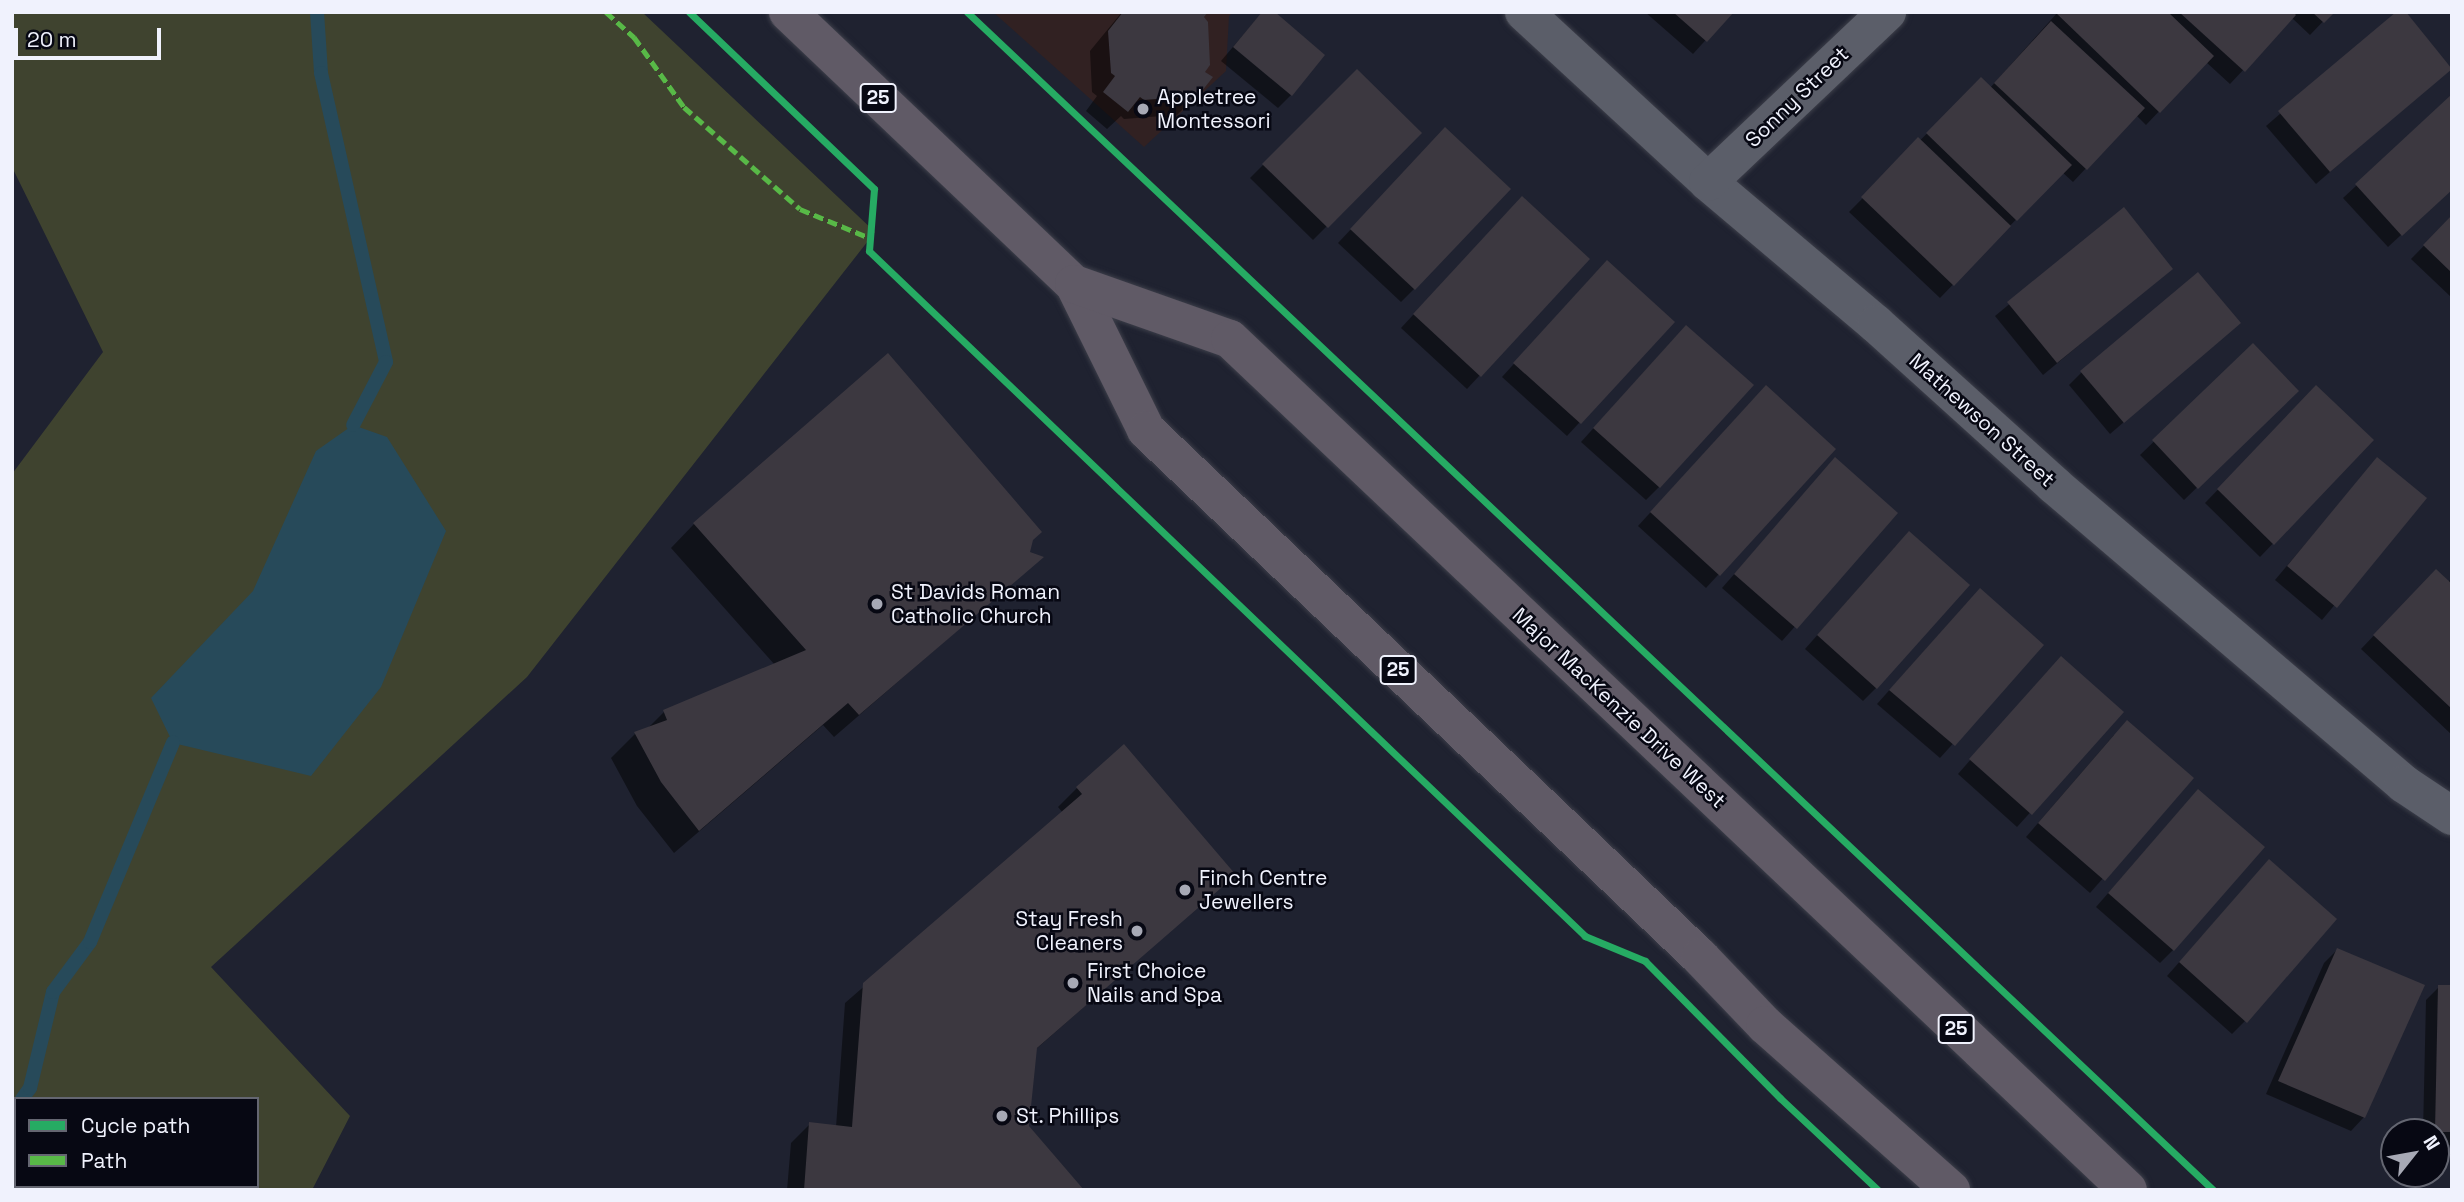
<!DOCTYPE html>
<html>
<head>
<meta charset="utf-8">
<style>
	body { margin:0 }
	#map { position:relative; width:2464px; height:1202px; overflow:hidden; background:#1f2230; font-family:"Space Grotesk",sans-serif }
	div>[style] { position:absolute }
	.education>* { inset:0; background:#312122 }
	.green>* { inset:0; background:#3f432f }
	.water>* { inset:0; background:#274a5a }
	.shadow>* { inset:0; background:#0007 }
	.stream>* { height:14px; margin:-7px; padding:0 7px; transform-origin:7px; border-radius:7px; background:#274a5a }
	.building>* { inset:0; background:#3c3840 }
	.roads { filter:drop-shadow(0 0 2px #3c3e49) drop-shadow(0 0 2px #3c3e49) }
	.minor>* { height:38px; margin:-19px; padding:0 19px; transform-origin:19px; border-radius:19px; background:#5b5e69 }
	.major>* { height:38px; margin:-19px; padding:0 19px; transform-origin:19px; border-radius:19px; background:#605a66 }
	.quiet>* { height:5px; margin-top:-2.5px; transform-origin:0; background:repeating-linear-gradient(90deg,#58b947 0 10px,transparent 0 15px) }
	.cycleway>* { height:7px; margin:-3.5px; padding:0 3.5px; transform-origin:3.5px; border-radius:3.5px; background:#26ab63 }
	.dots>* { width:19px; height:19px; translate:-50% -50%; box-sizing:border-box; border:4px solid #070813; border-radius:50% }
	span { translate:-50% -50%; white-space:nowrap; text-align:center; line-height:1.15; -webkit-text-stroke:5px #070813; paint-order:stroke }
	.shield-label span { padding:2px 5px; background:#070813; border:2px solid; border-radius:5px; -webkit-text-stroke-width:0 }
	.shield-label { font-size:19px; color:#f0f2fd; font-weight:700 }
	.poi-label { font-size:21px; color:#f0f2fd }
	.left { translate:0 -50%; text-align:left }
	.right { translate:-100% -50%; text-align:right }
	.street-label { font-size:21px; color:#f0f2fd }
	.frame { position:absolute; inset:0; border:14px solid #f0f2fd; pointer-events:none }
	.legend { position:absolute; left:14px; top:1097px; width:245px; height:91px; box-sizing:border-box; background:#070813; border:2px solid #646671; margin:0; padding:9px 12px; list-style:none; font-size:21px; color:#f0f2fd }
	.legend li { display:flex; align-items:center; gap:14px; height:35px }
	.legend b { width:35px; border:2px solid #646671 }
	.north { position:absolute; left:2380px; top:1118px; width:70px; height:70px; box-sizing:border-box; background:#070813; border:2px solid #646671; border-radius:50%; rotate:59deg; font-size:19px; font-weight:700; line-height:28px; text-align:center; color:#f0f2fd }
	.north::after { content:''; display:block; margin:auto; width:24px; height:32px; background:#a7a9b5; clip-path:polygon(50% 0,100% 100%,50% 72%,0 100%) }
	.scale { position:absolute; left:14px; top:28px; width:147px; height:32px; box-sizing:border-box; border:4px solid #f0f2fd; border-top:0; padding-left:9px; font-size:21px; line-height:24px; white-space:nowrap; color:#f0f2fd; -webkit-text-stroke:5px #070813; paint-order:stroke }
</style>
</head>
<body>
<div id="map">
	<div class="education">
		<div style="clip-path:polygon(993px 12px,1233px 12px,1229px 16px,1226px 71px,1144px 147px)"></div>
	</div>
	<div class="green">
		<div style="clip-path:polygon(evenodd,12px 12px,642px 12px,875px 232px,527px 677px,211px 967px,350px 1116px,312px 1190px,12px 1190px,12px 474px,103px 352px,12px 167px,12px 12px,16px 1099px,257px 1099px,257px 1186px,16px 1186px,16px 1099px)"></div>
	</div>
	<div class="water">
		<div style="clip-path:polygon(353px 425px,387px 437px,446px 531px,381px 687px,311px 776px,173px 743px,151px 698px,253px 591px,316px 451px)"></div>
	</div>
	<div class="shadow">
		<div style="clip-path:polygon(1122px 12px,1206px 12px,1201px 18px,1202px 73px,1192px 100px,1173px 119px,1162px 116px,1124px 119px,1121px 116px,1107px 129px,1086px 111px,1097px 96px,1092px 92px,1090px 51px)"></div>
		<div style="clip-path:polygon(1645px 12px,1731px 12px,1693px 54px)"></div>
		<div style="clip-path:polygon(2058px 12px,2332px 12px,2310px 35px,2292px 18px,2230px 84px,2206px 62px,2146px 125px,2136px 115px,2073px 182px,2062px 172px,1940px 298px,1849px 212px,1981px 79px,1990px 88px)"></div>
		<div style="clip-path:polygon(2398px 12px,2451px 68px,2316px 184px,2266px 126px)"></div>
		<div style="clip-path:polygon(1255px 21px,1291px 95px,1278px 108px,1221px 61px)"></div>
		<div style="clip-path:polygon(1357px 71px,1420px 133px,1313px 240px,1250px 178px)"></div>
		<div style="clip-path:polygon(2452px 97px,2452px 188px,2388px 247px,2343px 198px)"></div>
		<div style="clip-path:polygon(1432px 143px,1414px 289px,1401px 302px,1338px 243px)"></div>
		<div style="clip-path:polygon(2123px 210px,2171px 269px,2043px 375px,1995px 316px)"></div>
		<div style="clip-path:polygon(1509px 211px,1588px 259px,1467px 389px,1401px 328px)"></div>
		<div style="clip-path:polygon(2452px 217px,2452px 298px,2411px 259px)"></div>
		<div style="clip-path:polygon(1594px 275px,1672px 322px,1567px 436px,1502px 377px)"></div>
		<div style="clip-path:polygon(2239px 323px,2110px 434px,2069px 385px,2082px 372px)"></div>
		<div style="clip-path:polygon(1673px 340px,1659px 487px,1646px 500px,1581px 442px)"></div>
		<div style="clip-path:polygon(2253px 346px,2297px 391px,2184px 500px,2140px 455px)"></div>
		<div style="clip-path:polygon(1753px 400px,1834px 449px,1706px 588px,1638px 526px)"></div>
		<div style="clip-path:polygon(2303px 401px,2372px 440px,2260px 557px,2205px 503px)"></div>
		<div style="clip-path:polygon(2377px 459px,2424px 498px,2322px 620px,2275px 580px)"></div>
		<div style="clip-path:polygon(1823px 473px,1896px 513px,1782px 641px,1722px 588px)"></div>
		<div style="clip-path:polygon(694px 524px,1031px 541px,1028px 553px,1041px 558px,834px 737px,823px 725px,674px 853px,637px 806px,611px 758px,635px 734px,647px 729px,664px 712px,775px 665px,671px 548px)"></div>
		<div style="clip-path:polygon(1896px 546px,1876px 688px,1863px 701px,1805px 649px)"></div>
		<div style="clip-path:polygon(2452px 578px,2452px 735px,2361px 649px,2423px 584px,2448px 582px)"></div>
		<div style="clip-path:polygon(1967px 603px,2042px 645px,1940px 758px,1877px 704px)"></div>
		<div style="clip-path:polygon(2048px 671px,2121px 712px,2017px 827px,1958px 774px)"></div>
		<div style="clip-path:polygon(2114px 735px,2191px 778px,2090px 893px,2026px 837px)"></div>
		<div style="clip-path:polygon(1077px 788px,1234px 875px,1035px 1050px,1027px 1127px,1081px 1190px,787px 1190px,791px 1143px,810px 1124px,836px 1127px,845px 1003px,1063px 813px,1058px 807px)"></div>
		<div style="clip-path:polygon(2185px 805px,2173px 950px,2160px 963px,2096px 907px)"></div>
		<div style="clip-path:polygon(2256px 875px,2245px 1021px,2232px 1034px,2167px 976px)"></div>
		<div style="clip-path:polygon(2337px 950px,2364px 1117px,2351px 1131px,2266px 1094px,2324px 963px)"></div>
		<div style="clip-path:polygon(2439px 987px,2452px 987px,2452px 1145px,2436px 1145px,2436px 1132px,2423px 1132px,2426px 1000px)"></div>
	</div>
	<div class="stream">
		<div style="left:317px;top:12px;width:61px;rotate:86.2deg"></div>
		<div style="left:321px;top:73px;width:296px;rotate:77.3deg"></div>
		<div style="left:386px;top:362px;width:71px;rotate:117.6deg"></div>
		<div style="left:22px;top:1099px;width:14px;rotate:-54deg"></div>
		<div style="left:30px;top:1088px;width:99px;rotate:-76.5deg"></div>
		<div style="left:53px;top:992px;width:62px;rotate:-53.5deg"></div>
		<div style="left:90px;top:942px;width:216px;rotate:-67.4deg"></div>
		<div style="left:12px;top:1112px;width:6px;rotate:-51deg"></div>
	</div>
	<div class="building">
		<div style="clip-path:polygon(1123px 12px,1208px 12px,1204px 17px,1208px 22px,1210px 65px,1205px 72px,1213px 77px,1194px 101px,1182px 97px,1144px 100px,1140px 97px,1128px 112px,1103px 92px,1115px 76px,1111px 73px,1108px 31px)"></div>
		<div style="clip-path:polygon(1262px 12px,1275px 12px,1325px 55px,1292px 96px,1233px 47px)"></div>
		<div style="clip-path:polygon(1673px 12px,1734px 12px,1707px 42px)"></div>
		<div style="clip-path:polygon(2055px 12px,2168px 12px,2214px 56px,2160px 113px)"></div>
		<div style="clip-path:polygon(2179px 12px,2293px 12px,2296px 15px,2245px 72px)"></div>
		<div style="clip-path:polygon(2312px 12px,2335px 12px,2324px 23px)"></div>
		<div style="clip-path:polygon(2396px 12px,2406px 12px,2452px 69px,2330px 172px,2278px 111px)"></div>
		<div style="clip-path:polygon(2051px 21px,2145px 108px,2087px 170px,1994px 83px)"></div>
		<div style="clip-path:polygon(1357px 69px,1422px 133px,1328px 228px,1262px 164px)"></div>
		<div style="clip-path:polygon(1981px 77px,2072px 165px,2017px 221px,1926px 133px)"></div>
		<div style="clip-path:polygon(2452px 94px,2452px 190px,2402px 236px,2355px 184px)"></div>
		<div style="clip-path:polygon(1445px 127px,1511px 189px,1415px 290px,1350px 229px)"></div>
		<div style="clip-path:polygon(1918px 137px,2011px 226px,1954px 286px,1861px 197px)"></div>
		<div style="clip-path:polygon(1522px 196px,1590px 259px,1481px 377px,1413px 314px)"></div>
		<div style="clip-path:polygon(2124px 207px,2173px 269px,2057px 363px,2007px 302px)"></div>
		<div style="clip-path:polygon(2452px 215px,2452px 273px,2423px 245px)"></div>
		<div style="clip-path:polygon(1607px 260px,1675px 322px,1581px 424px,1513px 363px)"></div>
		<div style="clip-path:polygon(2198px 272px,2241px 323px,2124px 423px,2080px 371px)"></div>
		<div style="clip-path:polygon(1686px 325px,1754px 385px,1660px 488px,1593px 428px)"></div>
		<div style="clip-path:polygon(2253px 343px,2299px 391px,2198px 489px,2152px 440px)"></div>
		<div style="clip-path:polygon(888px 353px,1042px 532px,1033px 540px,1030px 552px,1044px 557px,859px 715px,848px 703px,699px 831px,661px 782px,634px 732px,667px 720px,663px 710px,806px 650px,693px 523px)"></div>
		<div style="clip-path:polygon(1766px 385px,1836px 449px,1720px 576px,1650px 512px)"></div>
		<div style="clip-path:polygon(2316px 385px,2374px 440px,2274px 545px,2217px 489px)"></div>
		<div style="clip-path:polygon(1835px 457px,1898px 513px,1797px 629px,1734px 574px)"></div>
		<div style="clip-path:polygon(2377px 457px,2427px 498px,2337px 608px,2287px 566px)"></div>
		<div style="clip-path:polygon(1909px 531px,1970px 585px,1877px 689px,1817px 635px)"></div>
		<div style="clip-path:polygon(2436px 569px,2452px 584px,2452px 709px,2373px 635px)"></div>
		<div style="clip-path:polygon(1980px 588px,2044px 645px,1955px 746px,1889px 690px)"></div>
		<div style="clip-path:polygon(2061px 656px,2124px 712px,2032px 815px,1969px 759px)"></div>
		<div style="clip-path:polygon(2127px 720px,2194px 778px,2105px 881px,2038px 823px)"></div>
		<div style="clip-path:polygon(1124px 744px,1236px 875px,1037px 1048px,1029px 1126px,1084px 1190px,804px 1190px,809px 1122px,852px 1127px,863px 983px,1082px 794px,1076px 787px)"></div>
		<div style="clip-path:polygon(2198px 789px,2265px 847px,2174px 951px,2108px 893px)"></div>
		<div style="clip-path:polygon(2269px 859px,2337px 919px,2247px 1023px,2179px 962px)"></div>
		<div style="clip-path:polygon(2337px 948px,2425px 985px,2365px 1118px,2278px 1081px)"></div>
		<div style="clip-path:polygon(2438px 985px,2452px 985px,2452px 1132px,2435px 1132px)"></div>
	</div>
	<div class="roads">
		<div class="minor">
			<div style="left:1524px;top:12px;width:251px;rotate:42.7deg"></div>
			<div style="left:1708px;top:182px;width:220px;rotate:40.2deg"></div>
			<div style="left:1876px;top:324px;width:240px;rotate:42.1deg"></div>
			<div style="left:2054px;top:485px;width:460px;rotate:40.5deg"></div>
			<div style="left:2404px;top:784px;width:58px;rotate:33.7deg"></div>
			<div style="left:1708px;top:182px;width:247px;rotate:-43.5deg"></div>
		</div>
		<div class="major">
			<div style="left:788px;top:12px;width:395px;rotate:43.6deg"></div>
			<div style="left:1074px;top:284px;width:163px;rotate:63.7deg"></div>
			<div style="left:1146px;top:430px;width:765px;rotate:43.57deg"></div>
			<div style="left:1700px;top:957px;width:94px;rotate:46.3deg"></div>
			<div style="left:1765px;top:1025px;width:249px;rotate:41.6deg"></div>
			<div style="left:1074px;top:284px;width:165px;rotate:19.4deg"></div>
			<div style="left:1230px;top:339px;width:1237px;rotate:43.46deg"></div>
		</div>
	</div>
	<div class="quiet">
		<div style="left:606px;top:12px;width:38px;rotate:42deg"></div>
		<div style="left:634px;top:37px;width:86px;rotate:54.5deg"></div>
		<div style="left:684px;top:107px;width:154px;rotate:41.3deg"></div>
		<div style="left:800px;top:209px;width:76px;rotate:22.5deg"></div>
	</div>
	<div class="cycleway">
		<div style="left:689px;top:12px;width:256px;rotate:43.7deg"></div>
		<div style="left:874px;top:189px;width:62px;rotate:94.6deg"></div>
		<div style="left:869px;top:251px;width:991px;rotate:43.73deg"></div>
		<div style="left:1585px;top:936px;width:65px;rotate:22.6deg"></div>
		<div style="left:1645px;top:961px;width:192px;rotate:45.4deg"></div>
		<div style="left:1780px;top:1098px;width:134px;rotate:43.2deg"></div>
		<div style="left:967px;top:12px;width:1715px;rotate:43.39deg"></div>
	</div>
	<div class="dots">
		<div style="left:1143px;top:109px;background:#a7a9b5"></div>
		<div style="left:877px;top:604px;background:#a7a9b5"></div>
		<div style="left:1185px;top:890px;background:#a7a9b5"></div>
		<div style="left:1137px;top:931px;background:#a7a9b5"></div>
		<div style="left:1073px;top:983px;background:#a7a9b5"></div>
		<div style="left:1002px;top:1116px;background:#a7a9b5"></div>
	</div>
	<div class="shield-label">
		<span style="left:878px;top:98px">25</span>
		<span style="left:1398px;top:670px">25</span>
		<span style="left:1956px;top:1029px">25</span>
	</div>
	<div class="poi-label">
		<span class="left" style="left:1157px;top:109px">Appletree<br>Montessori</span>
		<span class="left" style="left:891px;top:604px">St Davids Roman<br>Catholic Church</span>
		<span class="left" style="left:1199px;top:890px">Finch Centre<br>Jewellers</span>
		<span class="right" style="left:1123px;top:931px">Stay Fresh<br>Cleaners</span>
		<span class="left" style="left:1087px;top:983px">First Choice<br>Nails and Spa</span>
		<span class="left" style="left:1016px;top:1116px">St. Phillips</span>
	</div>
	<div class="street-label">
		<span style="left:1797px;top:97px;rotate:-44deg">Sonny Street</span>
		<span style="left:1982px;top:420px;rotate:42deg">Mathewson Street</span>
		<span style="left:1619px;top:708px;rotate:43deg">Major MacKenzie Drive West</span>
	</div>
	<div class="frame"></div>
	<ul class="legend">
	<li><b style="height:9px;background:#26ab63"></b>Cycle path</li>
	<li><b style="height:9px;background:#58b947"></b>Path</li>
	</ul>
	<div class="north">N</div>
	<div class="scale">20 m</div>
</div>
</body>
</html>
